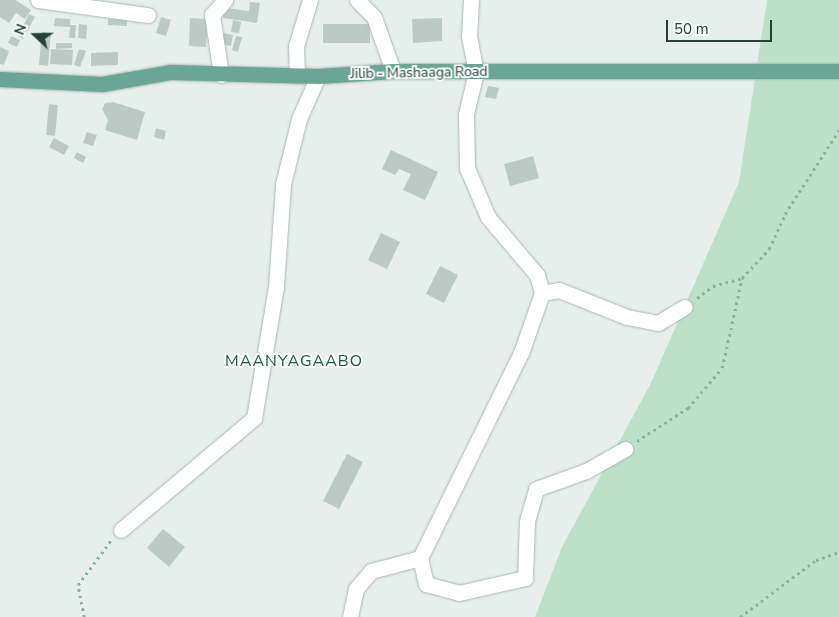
<!DOCTYPE html>
<html>
<head>
<meta charset="utf-8">
<style>
	body { margin:0 }
	#map { position:relative; width:839px; height:617px; overflow:hidden; background:#e6efeb; font-family:"Nunito Sans",sans-serif }
	div>[style] { position:absolute }
	.green>* { inset:0; background:#bfe0c8 }
	.building>* { inset:0; background:#bbcac4 }
	.path>* { height:2.5px; margin-top:-1.25px; transform-origin:0; background:repeating-linear-gradient(90deg,#86b3a5 0 2.5px,transparent 0 6.5px) }
	.roads { filter:drop-shadow(0 0 1px #a8b8b2) drop-shadow(0 0 1px #a8b8b2) }
	.minor>* { height:15px; margin:-7.5px; padding:0 7.5px; transform-origin:7.5px; border-radius:7.5px; background:#fff }
	.major>* { height:15px; margin:-7.5px; padding:0 7.5px; transform-origin:7.5px; border-radius:7.5px; background:#6aa596 }
	span { translate:-50% -50%; white-space:nowrap; text-align:center; line-height:1.15; -webkit-text-stroke:4px #f7fbf9; paint-order:stroke }
	.street-label { font-size:14px; color:#24423a }
	.quarter-label { font-size:16px; color:#1f5548; letter-spacing:1px }
	.north { position:absolute; left:10px; top:10px; width:50px; height:50px; -webkit-text-stroke:4px #f7fbf9; paint-order:stroke; rotate:291deg; font-size:14px; font-weight:700; line-height:20px; text-align:center; color:#24423a }
	.north::after { content:''; display:block; margin:auto; width:18px; height:22px; background:#24423a; clip-path:polygon(50% 0,100% 100%,50% 72%,0 100%) }
	.scale { position:absolute; left:666px; top:20px; width:106px; height:22px; box-sizing:border-box; border:2px solid #24423a; border-top:0; padding-left:6px; font-size:15px; line-height:18px; white-space:nowrap; color:#24423a; -webkit-text-stroke:4px #f7fbf9; paint-order:stroke }
</style>
</head>
<body>
<div id="map">
	<div class="green">
		<div style="clip-path:polygon(767px 0,839px 0,839px 617px,535px 617px,562px 547px,651px 383px,739px 182px)"></div>
	</div>
	<div class="building">
		<div style="clip-path:polygon(0 0,15px 0,31px 10px,25px 19px,16px 13px,9px 23px,0 17px)"></div>
		<div style="clip-path:polygon(250px 2px,260px 3px,257px 23px,223px 18px,225px 8px,249px 11px)"></div>
		<div style="clip-path:polygon(110px 11px,127px 11px,127px 26px,108px 25px,108px 19px,119px 20px,109px 18px)"></div>
		<div style="clip-path:polygon(29px 14px,35px 17px,23px 39px,18px 36px)"></div>
		<div style="clip-path:polygon(161px 17px,171px 20px,166px 36px,156px 33px)"></div>
		<div style="clip-path:polygon(55px 18px,70px 19px,70px 25px,76px 25px,75px 38px,69px 38px,70px 27px,54px 26px)"></div>
		<div style="clip-path:polygon(190px 18px,208px 19px,206px 47px,189px 46px)"></div>
		<div style="clip-path:polygon(442px 18px,442px 41px,413px 43px,412px 19px)"></div>
		<div style="clip-path:polygon(233px 20px,241px 22px,239px 33px,231px 32px)"></div>
		<div style="clip-path:polygon(79px 24px,87px 25px,86px 39px,78px 38px)"></div>
		<div style="clip-path:polygon(323px 24px,370px 24px,370px 43px,323px 43px)"></div>
		<div style="clip-path:polygon(42px 32px,51px 33px,48px 66px,39px 65px)"></div>
		<div style="clip-path:polygon(223px 33px,233px 35px,231px 46px,220px 44px)"></div>
		<div style="clip-path:polygon(11px 36px,20px 40px,17px 47px,8px 43px)"></div>
		<div style="clip-path:polygon(236px 36px,242px 37px,238px 52px,232px 50px)"></div>
		<div style="clip-path:polygon(56px 43px,72px 43px,72px 48px,56px 49px)"></div>
		<div style="clip-path:polygon(0 47px,9px 51px,4px 65px,0 64px)"></div>
		<div style="clip-path:polygon(51px 49px,73px 50px,72px 65px,50px 64px)"></div>
		<div style="clip-path:polygon(79px 49px,86px 51px,80px 67px,74px 65px)"></div>
		<div style="clip-path:polygon(118px 52px,118px 65px,91px 66px,91px 53px)"></div>
		<div style="clip-path:polygon(488px 86px,499px 88px,496px 99px,485px 97px)"></div>
		<div style="clip-path:polygon(113px 102px,145px 112px,137px 140px,105px 130px,108px 120px,102px 109px,105px 103px)"></div>
		<div style="clip-path:polygon(49px 104px,58px 105px,55px 136px,46px 135px)"></div>
		<div style="clip-path:polygon(156px 128px,166px 131px,164px 140px,154px 137px)"></div>
		<div style="clip-path:polygon(87px 132px,97px 135px,93px 146px,83px 143px)"></div>
		<div style="clip-path:polygon(54px 138px,69px 146px,64px 155px,49px 147px)"></div>
		<div style="clip-path:polygon(391px 150px,438px 172px,425px 200px,403px 190px,411px 174px,399px 169px,395px 175px,382px 169px)"></div>
		<div style="clip-path:polygon(77px 152px,86px 157px,83px 163px,74px 158px)"></div>
		<div style="clip-path:polygon(533px 156px,539px 178px,510px 186px,504px 164px)"></div>
		<div style="clip-path:polygon(381px 233px,400px 242px,387px 269px,368px 260px)"></div>
		<div style="clip-path:polygon(440px 266px,458px 275px,444px 303px,426px 294px)"></div>
		<div style="clip-path:polygon(347px 454px,363px 462px,339px 509px,323px 501px)"></div>
		<div style="clip-path:polygon(163px 529px,185px 547px,169px 567px,147px 548px)"></div>
	</div>
	<div class="path">
		<div style="left:697px;top:298px;width:20px;rotate:-37deg"></div>
		<div style="left:713px;top:286px;width:30px;rotate:-15deg"></div>
		<div style="left:742px;top:278px;width:40px;rotate:-47deg"></div>
		<div style="left:769px;top:249px;width:38px;rotate:-65deg"></div>
		<div style="left:785px;top:214px;width:100px;rotate:-57.3deg"></div>
		<div style="left:637px;top:441px;width:61px;rotate:-32.9deg"></div>
		<div style="left:688px;top:408px;width:52px;rotate:-49.6deg"></div>
		<div style="left:722px;top:368px;width:92px;rotate:-77.5deg"></div>
		<div style="left:84px;top:617px;width:33px;rotate:-101deg"></div>
		<div style="left:78px;top:585px;width:56px;rotate:-53.7deg"></div>
		<div style="left:740px;top:617px;width:95px;rotate:-36.9deg"></div>
		<div style="left:816px;top:560px;width:24px;rotate:-19deg"></div>
	</div>
	<div class="roads">
		<div class="minor">
			<div style="left:38px;top:0;width:111px;rotate:7.8deg"></div>
			<div style="left:357px;top:0;width:24px;rotate:45deg"></div>
			<div style="left:374px;top:17px;width:57px;rotate:70.6deg"></div>
			<div style="left:471px;top:0;width:36px;rotate:93deg"></div>
			<div style="left:469px;top:36px;width:37px;rotate:79deg"></div>
			<div style="left:476px;top:72px;width:43px;rotate:103.4deg"></div>
			<div style="left:466px;top:114px;width:54px;rotate:88.9deg"></div>
			<div style="left:467px;top:168px;width:53px;rotate:66.8deg"></div>
			<div style="left:488px;top:217px;width:76px;rotate:49.8deg"></div>
			<div style="left:537px;top:275px;width:19px;rotate:74deg"></div>
			<div style="left:221px;top:75px;width:61px;rotate:-98.5deg"></div>
			<div style="left:212px;top:15px;width:20px;rotate:-49deg"></div>
			<div style="left:297px;top:75px;width:29px;rotate:-92deg"></div>
			<div style="left:296px;top:46px;width:48px;rotate:-73.1deg"></div>
			<div style="left:121px;top:530px;width:174px;rotate:-40.1deg"></div>
			<div style="left:254px;top:418px;width:133px;rotate:-80.5deg"></div>
			<div style="left:276px;top:287px;width:103px;rotate:-86.1deg"></div>
			<div style="left:283px;top:184px;width:67px;rotate:-76.2deg"></div>
			<div style="left:299px;top:119px;width:47px;rotate:-66.2deg"></div>
			<div style="left:420px;top:558px;width:27px;rotate:77deg"></div>
			<div style="left:426px;top:584px;width:34px;rotate:15deg"></div>
			<div style="left:459px;top:593px;width:68px;rotate:-12.8deg"></div>
			<div style="left:525px;top:578px;width:57px;rotate:-88deg"></div>
			<div style="left:527px;top:521px;width:33px;rotate:-74deg"></div>
			<div style="left:536px;top:489px;width:53px;rotate:-19.8deg"></div>
			<div style="left:586px;top:471px;width:45px;rotate:-29.4deg"></div>
			<div style="left:350px;top:617px;width:29px;rotate:-78deg"></div>
			<div style="left:356px;top:589px;width:23px;rotate:-50deg"></div>
			<div style="left:371px;top:571px;width:51px;rotate:-14.9deg"></div>
			<div style="left:420px;top:558px;width:229px;rotate:-63.8deg"></div>
			<div style="left:521px;top:353px;width:64px;rotate:-70.7deg"></div>
			<div style="left:542px;top:293px;width:17px;rotate:-10deg"></div>
			<div style="left:559px;top:290px;width:73px;rotate:21.7deg"></div>
			<div style="left:627px;top:317px;width:32px;rotate:11deg"></div>
			<div style="left:658px;top:323px;width:31px;rotate:-31deg"></div>
		</div>
		<div class="major">
			<div style="left:0;top:79px;width:102px;rotate:2.8deg"></div>
			<div style="left:102px;top:84px;width:70px;rotate:-9.9deg"></div>
			<div style="left:171px;top:72px;width:147px;rotate:1.6deg"></div>
			<div style="left:318px;top:76px;width:75px;rotate:-3.8deg"></div>
			<div style="left:393px;top:71px;width:446px"></div>
		</div>
	</div>
	<div class="street-label">
		<span style="left:419px;top:73px;rotate:-1deg">Jilib - Mashaaga Road</span>
	</div>
	<div class="quarter-label">
		<span style="left:294px;top:361px">MAANYAGAABO</span>
	</div>
	<div class="north">N</div>
	<div class="scale">50 m</div>
</div>
</body>
</html>
